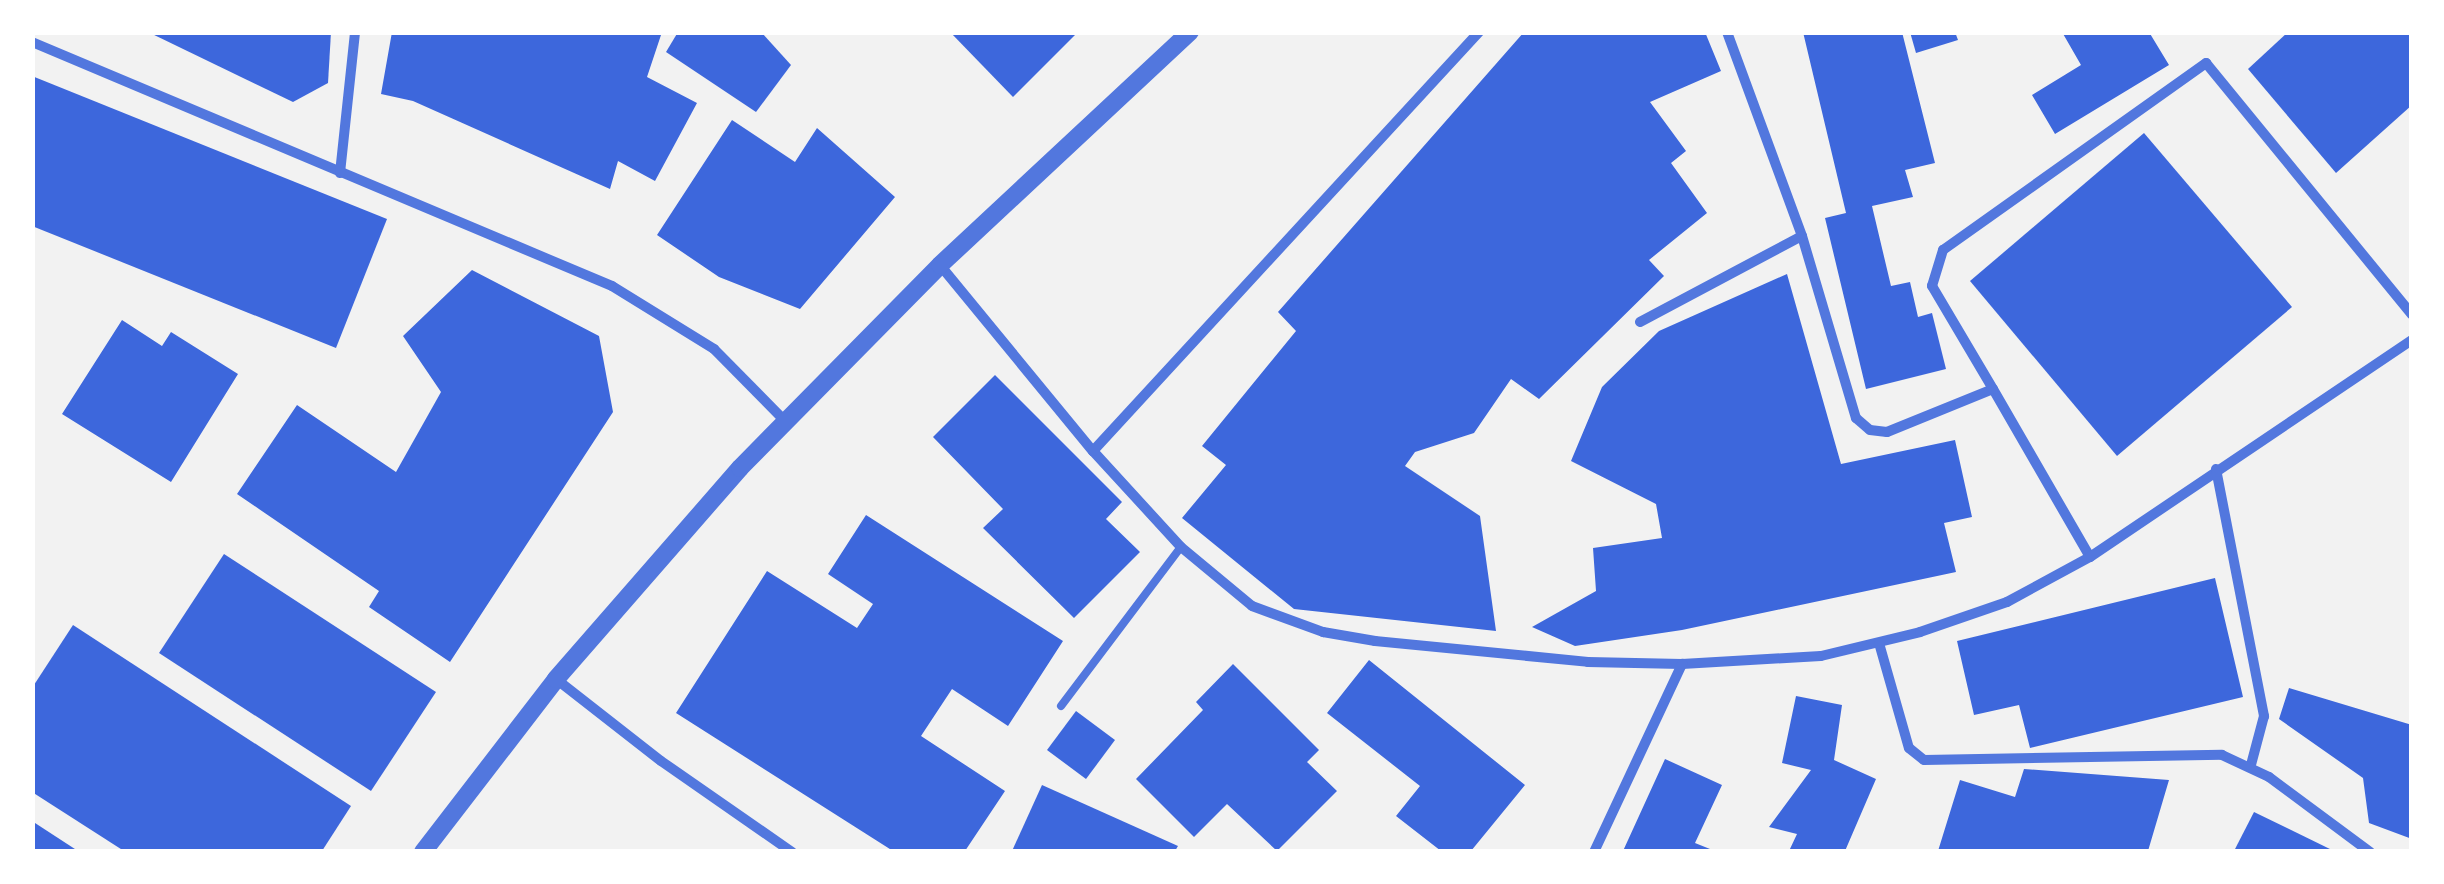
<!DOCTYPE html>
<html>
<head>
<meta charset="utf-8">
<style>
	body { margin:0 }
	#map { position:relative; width:2444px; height:884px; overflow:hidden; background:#f2f2f2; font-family:Merriweather,serif }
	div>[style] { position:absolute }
	.building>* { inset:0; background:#3d67dc }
	.service>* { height:8px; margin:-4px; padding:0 4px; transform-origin:4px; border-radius:4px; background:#5277de }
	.minor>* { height:10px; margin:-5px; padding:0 5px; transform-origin:5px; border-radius:5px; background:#5277de }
	.tertiary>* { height:18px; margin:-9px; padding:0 9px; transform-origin:9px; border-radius:9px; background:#5277de }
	span { translate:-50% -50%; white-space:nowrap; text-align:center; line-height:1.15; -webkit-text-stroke:9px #fff; paint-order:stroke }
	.frame { position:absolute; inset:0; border:35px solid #fff; pointer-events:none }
</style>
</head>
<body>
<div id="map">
	<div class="building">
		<div style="clip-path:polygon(148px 32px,331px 32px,328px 83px,293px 102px)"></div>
		<div style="clip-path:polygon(392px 32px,662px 32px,647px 77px,697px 103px,655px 181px,618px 161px,610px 189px,413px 101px,381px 94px)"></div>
		<div style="clip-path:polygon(678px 32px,761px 32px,791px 65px,756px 112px,666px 52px)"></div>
		<div style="clip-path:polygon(950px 32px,1078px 32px,1013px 97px)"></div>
		<div style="clip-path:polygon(1524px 32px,1705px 32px,1721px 71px,1650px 102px,1686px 151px,1671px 163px,1707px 213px,1649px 260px,1664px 276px,1539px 399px,1511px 379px,1474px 433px,1415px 452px,1405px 466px,1480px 516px,1496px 631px,1294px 609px,1182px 518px,1226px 465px,1202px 446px,1296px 331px,1278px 312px)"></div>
		<div style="clip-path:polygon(1803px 32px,1902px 32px,1935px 163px,1905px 170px,1913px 197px,1872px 206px,1891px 286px,1910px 282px,1918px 317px,1932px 313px,1946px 369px,1866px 389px,1825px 218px,1846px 213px)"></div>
		<div style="clip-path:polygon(1910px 32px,1955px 32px,1958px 40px,1916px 53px)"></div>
		<div style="clip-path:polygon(2062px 32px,2149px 32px,2169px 65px,2055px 134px,2032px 95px,2081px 65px)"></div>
		<div style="clip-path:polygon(2288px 32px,2412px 32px,2412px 105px,2336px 173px,2248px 69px)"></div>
		<div style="clip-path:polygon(32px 76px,387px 219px,336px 348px,32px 226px)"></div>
		<div style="clip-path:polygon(732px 120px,795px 162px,817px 128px,895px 197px,800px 309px,719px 277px,657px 235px)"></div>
		<div style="clip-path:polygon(2144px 133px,2292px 307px,2117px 456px,1970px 281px)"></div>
		<div style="clip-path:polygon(472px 270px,599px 336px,613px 412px,450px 662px,369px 607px,379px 591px,237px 494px,297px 405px,396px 472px,441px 392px,403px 336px)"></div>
		<div style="clip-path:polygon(1787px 274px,1841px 464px,1955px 440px,1972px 517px,1944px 523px,1956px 572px,1682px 630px,1575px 646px,1532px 627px,1596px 591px,1593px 548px,1662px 538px,1656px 504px,1571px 461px,1602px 387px,1659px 331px)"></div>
		<div style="clip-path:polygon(122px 320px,162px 346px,171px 332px,238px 374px,171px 482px,62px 414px)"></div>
		<div style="clip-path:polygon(995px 375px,1122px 502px,1106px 519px,1140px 552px,1074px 618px,983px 528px,1003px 509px,933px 437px)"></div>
		<div style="clip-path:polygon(866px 515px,1063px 641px,1008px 726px,952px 689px,921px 736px,1005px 791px,965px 851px,893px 851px,676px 713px,767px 571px,857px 628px,873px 604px,828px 574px)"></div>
		<div style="clip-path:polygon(224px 554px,436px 692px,371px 791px,159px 653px)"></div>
		<div style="clip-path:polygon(2215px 578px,2243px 697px,2030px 748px,2019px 705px,1974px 715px,1957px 641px)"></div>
		<div style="clip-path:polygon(73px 625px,351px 806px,322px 851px,124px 851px,32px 792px,32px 688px)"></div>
		<div style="clip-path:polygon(1369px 660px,1525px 785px,1471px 851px,1441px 851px,1396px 816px,1420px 786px,1327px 713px)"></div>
		<div style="clip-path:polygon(1233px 664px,1319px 750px,1307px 762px,1337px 791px,1277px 851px,1227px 804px,1194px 837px,1136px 779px,1203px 710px,1196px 702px)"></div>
		<div style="clip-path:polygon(2289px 688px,2412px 725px,2412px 839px,2369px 823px,2363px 778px,2279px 719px)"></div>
		<div style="clip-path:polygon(1796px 696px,1842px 705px,1834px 760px,1876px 779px,1845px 851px,1789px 851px,1797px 834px,1769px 827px,1811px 770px,1782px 763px)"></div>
		<div style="clip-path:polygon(1076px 711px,1115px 740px,1086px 779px,1047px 750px)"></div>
		<div style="clip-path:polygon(1665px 759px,1722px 785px,1695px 843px,1715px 851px,1623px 851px)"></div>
		<div style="clip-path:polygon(2024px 769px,2169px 780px,2148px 851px,1938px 851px,1960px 780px,2015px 797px)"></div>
		<div style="clip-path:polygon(1042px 785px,1178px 846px,1175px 851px,1012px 851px)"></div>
		<div style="clip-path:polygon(2254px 812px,2334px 851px,2234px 851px)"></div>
		<div style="clip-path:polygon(35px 823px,78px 851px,32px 851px)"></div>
	</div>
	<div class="service">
		<div style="left:1061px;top:706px;width:199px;rotate:-53deg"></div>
	</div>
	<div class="minor">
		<div style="left:1727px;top:32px;width:217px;rotate:69.8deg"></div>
		<div style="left:1802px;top:236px;width:190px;rotate:73.5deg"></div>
		<div style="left:1856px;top:418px;width:18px;rotate:41deg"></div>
		<div style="left:1870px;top:430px;width:17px;rotate:7deg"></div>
		<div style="left:1887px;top:432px;width:114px;rotate:-22.1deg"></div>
		<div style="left:1993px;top:389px;width:194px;rotate:60deg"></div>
		<div style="left:32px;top:42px;width:629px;rotate:22.82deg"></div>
		<div style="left:612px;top:286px;width:120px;rotate:31.7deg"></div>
		<div style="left:714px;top:349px;width:100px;rotate:45.4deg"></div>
		<div style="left:340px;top:173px;width:142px;rotate:-83.9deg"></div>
		<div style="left:940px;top:265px;width:241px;rotate:50.6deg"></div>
		<div style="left:1093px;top:451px;width:130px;rotate:47.5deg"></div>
		<div style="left:1181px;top:547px;width:92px;rotate:39.7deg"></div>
		<div style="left:1252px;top:606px;width:76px;rotate:20.1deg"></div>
		<div style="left:1323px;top:632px;width:53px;rotate:9.8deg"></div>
		<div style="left:1375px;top:641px;width:214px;rotate:5.6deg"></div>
		<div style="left:1588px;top:662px;width:94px;rotate:1.2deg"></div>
		<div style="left:1682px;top:664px;width:139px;rotate:-3.3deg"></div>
		<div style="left:1821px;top:656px;width:102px;rotate:-13.6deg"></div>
		<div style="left:1920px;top:632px;width:92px;rotate:-19deg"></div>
		<div style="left:2007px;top:602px;width:94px;rotate:-28.5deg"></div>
		<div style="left:2090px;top:557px;width:388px;rotate:-34deg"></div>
		<div style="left:1640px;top:322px;width:183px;rotate:-28deg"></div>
		<div style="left:1993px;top:389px;width:120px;rotate:-120.6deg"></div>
		<div style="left:1932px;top:286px;width:38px;rotate:-73deg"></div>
		<div style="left:1943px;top:250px;width:323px;rotate:-35.4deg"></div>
		<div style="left:2206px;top:63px;width:325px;rotate:50.7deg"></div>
		<div style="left:1093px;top:451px;width:570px;rotate:-47.35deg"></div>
		<div style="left:2216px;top:469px;width:252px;rotate:79deg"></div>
		<div style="left:2264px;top:716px;width:51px;rotate:104.9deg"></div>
		<div style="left:1879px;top:643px;width:109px;rotate:74.1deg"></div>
		<div style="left:1909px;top:748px;width:19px;rotate:39deg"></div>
		<div style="left:1924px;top:760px;width:298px;rotate:-1deg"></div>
		<div style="left:2222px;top:755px;width:52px;rotate:25.1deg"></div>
		<div style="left:2269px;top:777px;width:126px;rotate:36.6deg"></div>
		<div style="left:556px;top:679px;width:133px;rotate:38deg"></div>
		<div style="left:661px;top:761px;width:160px;rotate:34.8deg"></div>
		<div style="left:1594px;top:852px;width:208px;rotate:-64.9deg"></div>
	</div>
	<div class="tertiary">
		<div style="left:423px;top:852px;width:218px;rotate:-52.4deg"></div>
		<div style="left:556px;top:679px;width:280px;rotate:-48.9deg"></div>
		<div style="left:740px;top:468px;width:285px;rotate:-45.4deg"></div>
		<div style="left:940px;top:265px;width:342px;rotate:-43deg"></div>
	</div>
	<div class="frame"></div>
</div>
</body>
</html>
